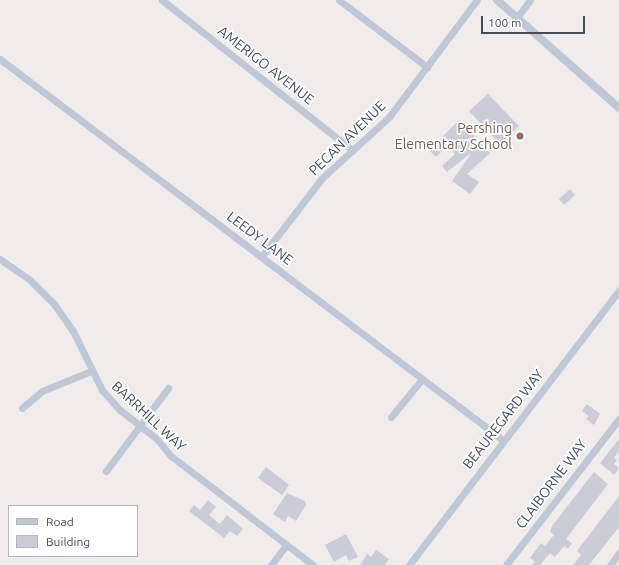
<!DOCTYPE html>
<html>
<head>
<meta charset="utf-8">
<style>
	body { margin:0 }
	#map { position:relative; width:619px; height:565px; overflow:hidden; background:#efeceb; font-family:Ubuntu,sans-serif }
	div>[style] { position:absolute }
	.building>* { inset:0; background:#cbccd5 }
	.minor>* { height:7px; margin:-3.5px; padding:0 3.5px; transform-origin:3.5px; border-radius:3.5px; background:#c0c8d5 }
	.tertiary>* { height:8px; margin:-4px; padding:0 4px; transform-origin:4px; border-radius:4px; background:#c0c8d5 }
	.dots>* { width:11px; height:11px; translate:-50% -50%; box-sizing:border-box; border:2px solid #fff; border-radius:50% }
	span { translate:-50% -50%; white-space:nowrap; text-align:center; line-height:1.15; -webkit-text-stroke:3.5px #fff; paint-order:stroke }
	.street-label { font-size:14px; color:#434b5b }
	.education-label { font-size:14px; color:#785e54 }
	.right { translate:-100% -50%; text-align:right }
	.legend { position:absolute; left:8px; top:505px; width:130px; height:52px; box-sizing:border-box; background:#fff; border:1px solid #b4b7bd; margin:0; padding:5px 7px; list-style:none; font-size:12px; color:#434b5b }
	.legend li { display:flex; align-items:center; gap:8px; height:20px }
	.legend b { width:20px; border:1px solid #b4b7bd }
	.scale { position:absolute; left:481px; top:16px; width:104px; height:18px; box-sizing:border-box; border:2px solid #434b5b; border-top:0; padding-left:5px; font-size:12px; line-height:14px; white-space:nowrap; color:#434b5b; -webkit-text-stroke:3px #fff; paint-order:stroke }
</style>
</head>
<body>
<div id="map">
	<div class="building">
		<div style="clip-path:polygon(488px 94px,519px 126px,500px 144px,469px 111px)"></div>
		<div style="clip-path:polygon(459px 120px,490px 153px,467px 174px,479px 182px,470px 194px,452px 181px,472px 152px,447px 172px,442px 166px,455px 154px,447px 146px,436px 157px,429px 150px)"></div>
		<div style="clip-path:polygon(570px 189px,575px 195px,564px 205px,559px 199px)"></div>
		<div style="clip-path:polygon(587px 404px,600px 414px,594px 425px,586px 419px,589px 416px,582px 411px)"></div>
		<div style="clip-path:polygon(619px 439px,619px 451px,614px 458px,617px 460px,614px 464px,619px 468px,614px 475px,600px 463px)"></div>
		<div style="clip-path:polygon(266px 467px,289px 485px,282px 495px,258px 478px)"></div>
		<div style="clip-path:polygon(594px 472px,608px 484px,566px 539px,572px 543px,568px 549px,564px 546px,555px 557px,550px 553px,540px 565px,532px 565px,535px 562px,530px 558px,541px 543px,545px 546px,554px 535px,550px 532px,552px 526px)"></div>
		<div style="clip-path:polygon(287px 493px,305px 501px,306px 505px,296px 521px,288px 516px,285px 522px,273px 514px)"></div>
		<div style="clip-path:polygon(619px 496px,619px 527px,589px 565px,573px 565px,581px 555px,577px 551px)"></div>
		<div style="clip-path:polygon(208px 500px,216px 507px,209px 515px,220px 524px,227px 515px,243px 529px,237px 536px,230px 531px,224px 538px,189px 511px,194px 505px,200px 510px)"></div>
		<div style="clip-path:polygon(346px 534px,358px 557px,349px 561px,346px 555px,334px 562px,325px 545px)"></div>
		<div style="clip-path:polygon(376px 550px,389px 559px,385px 565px,360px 565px,367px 554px,371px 557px)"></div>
	</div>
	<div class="minor">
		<div style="left:162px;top:0;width:243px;rotate:38.3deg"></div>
		<div style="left:339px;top:0;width:111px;rotate:37.3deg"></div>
		<div style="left:518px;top:16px;width:20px;rotate:-53deg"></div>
		<div style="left:0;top:59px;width:631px;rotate:37.14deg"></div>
		<div style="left:262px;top:256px;width:98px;rotate:-52.4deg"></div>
		<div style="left:322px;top:178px;width:91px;rotate:-42.3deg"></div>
		<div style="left:389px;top:117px;width:146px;rotate:-53.1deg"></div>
		<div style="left:0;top:259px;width:37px;rotate:35deg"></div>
		<div style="left:30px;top:280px;width:34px;rotate:45deg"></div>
		<div style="left:54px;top:304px;width:33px;rotate:55deg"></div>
		<div style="left:73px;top:331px;width:66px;rotate:63.8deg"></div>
		<div style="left:102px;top:390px;width:27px;rotate:48deg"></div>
		<div style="left:120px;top:410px;width:47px;rotate:38.1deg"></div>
		<div style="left:157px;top:439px;width:22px;rotate:51deg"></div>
		<div style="left:171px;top:456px;width:179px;rotate:37.5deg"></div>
		<div style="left:22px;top:408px;width:26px;rotate:-40deg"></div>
		<div style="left:42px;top:391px;width:53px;rotate:-22.2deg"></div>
		<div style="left:391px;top:417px;width:49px;rotate:-50.8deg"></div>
		<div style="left:106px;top:471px;width:104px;rotate:-53.2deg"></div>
		<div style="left:271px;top:565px;width:25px;rotate:-53deg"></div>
		<div style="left:409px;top:565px;width:346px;rotate:-52.6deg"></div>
		<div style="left:506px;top:565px;width:185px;rotate:-52.3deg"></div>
		<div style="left:610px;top:565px;width:15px;rotate:-53deg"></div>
	</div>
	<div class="tertiary">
		<div style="left:497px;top:0;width:163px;rotate:41.5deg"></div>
	</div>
	<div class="dots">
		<div style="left:520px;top:136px;background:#8d6e63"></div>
	</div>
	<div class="street-label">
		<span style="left:266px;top:65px;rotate:38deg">AMERIGO AVENUE</span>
		<span style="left:347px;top:138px;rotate:-44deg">PECAN AVENUE</span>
		<span style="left:260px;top:238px;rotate:37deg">LEEDY LANE</span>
		<span style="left:149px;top:416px;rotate:43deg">BARRHILL WAY</span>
		<span style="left:503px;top:419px;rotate:-52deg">BEAUREGARD WAY</span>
		<span style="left:551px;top:484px;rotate:-53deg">CLAIBORNE WAY</span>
	</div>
	<div class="education-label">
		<span class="right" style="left:512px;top:136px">Pershing<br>Elementary School</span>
	</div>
	<ul class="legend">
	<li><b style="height:5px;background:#c0c8d5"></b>Road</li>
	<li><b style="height:11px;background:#cbccd5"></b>Building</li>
	</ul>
	<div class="scale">100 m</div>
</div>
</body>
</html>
